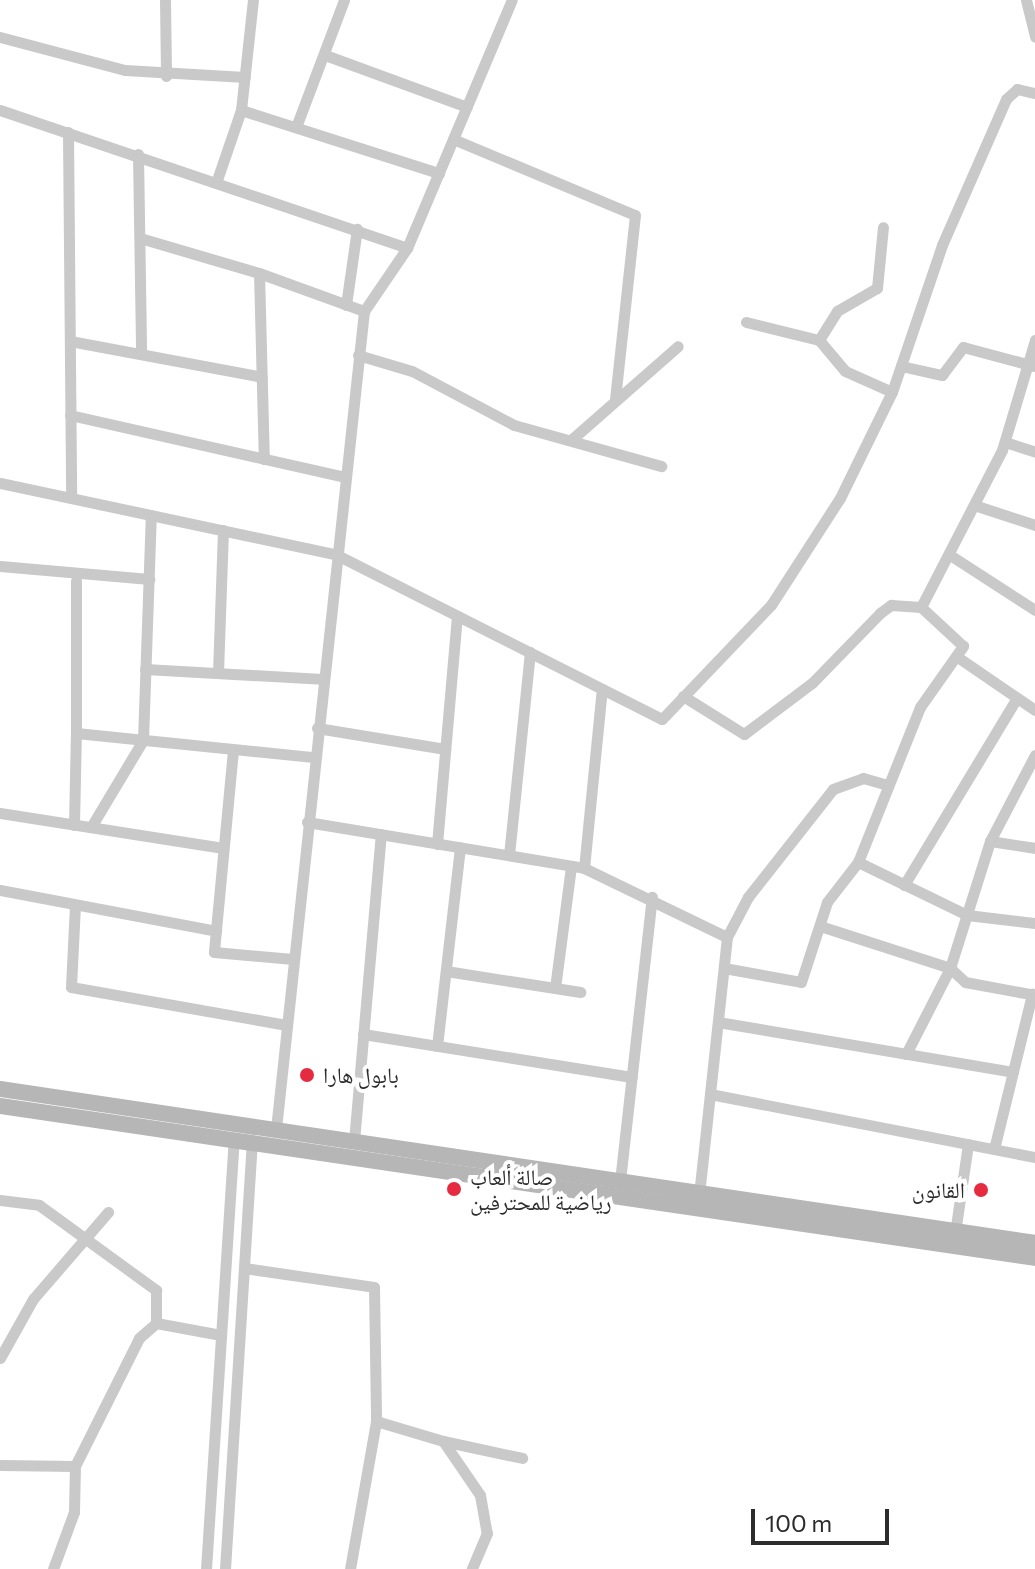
<!DOCTYPE html>
<html>
<head>
<meta charset="utf-8">
<style>
	body { margin:0 }
	#map { position:relative; width:1035px; height:1569px; overflow:hidden; background:#fff; font-family:Commissioner,"Noto Naskh Arabic",sans-serif }
	div>[style] { position:absolute }
	.street>* { height:11px; margin:-5.5px; padding:0 5.5px; transform-origin:5.5px; border-radius:5.5px; background:#c9c9c9 }
	.secondary>* { height:16px; margin:-8px; padding:0 8px; transform-origin:8px; border-radius:8px; background:#b6b6b6 }
	.dots>* { width:22px; height:22px; translate:-50% -50%; box-sizing:border-box; border:4px solid #fff; border-radius:50% }
	span { translate:-50% -50%; white-space:nowrap; text-align:center; line-height:1.15; -webkit-text-stroke:8px #fff; paint-order:stroke }
	.poi-label { font-size:22px; color:#2c2c2c }
	.left { translate:0 -50%; text-align:left }
	.right { translate:-100% -50%; text-align:right }
	.scale { position:absolute; left:751px; top:1509px; width:138px; height:36px; box-sizing:border-box; border:4px solid #2c2c2c; border-top:0; padding-left:10px; font-size:24px; line-height:28px; white-space:nowrap; color:#2c2c2c; -webkit-text-stroke:6px #fff; paint-order:stroke }
</style>
</head>
<body>
<div id="map">
	<div class="street">
		<div style="left:165px;top:0;width:76px;rotate:89.2deg"></div>
		<div style="left:1026px;top:0;width:38px;rotate:76deg"></div>
		<div style="left:0;top:37px;width:129px;rotate:14.8deg"></div>
		<div style="left:125px;top:70px;width:120px;rotate:3.3deg"></div>
		<div style="left:325px;top:55px;width:151px;rotate:20.1deg"></div>
		<div style="left:0;top:110px;width:430px;rotate:18.7deg"></div>
		<div style="left:407px;top:248px;width:76px;rotate:124.3deg"></div>
		<div style="left:364px;top:311px;width:823px;rotate:96.14deg"></div>
		<div style="left:241px;top:110px;width:208px;rotate:17.7deg"></div>
		<div style="left:296px;top:127px;width:136px;rotate:-69.3deg"></div>
		<div style="left:68px;top:132px;width:366px;rotate:89.5deg"></div>
		<div style="left:453px;top:139px;width:197px;rotate:22.7deg"></div>
		<div style="left:635px;top:215px;width:186px;rotate:96.2deg"></div>
		<div style="left:138px;top:154px;width:200px;rotate:89.1deg"></div>
		<div style="left:217px;top:180px;width:74px;rotate:-71.1deg"></div>
		<div style="left:241px;top:110px;width:111px;rotate:-83.8deg"></div>
		<div style="left:140px;top:238px;width:124px;rotate:16.4deg"></div>
		<div style="left:259px;top:273px;width:186px;rotate:88.5deg"></div>
		<div style="left:407px;top:248px;width:269px;rotate:-67.1deg"></div>
		<div style="left:259px;top:273px;width:112px;rotate:19.9deg"></div>
		<div style="left:346px;top:305px;width:77px;rotate:-81.8deg"></div>
		<div style="left:746px;top:322px;width:75px;rotate:13.9deg"></div>
		<div style="left:819px;top:340px;width:40px;rotate:50deg"></div>
		<div style="left:845px;top:371px;width:51px;rotate:24.1deg"></div>
		<div style="left:819px;top:340px;width:34px;rotate:-58deg"></div>
		<div style="left:837px;top:311px;width:46px;rotate:-29.9deg"></div>
		<div style="left:877px;top:288px;width:61px;rotate:-84.4deg"></div>
		<div style="left:70px;top:341px;width:195px;rotate:10.6deg"></div>
		<div style="left:358px;top:355px;width:56px;rotate:16.5deg"></div>
		<div style="left:412px;top:371px;width:115px;rotate:27.9deg"></div>
		<div style="left:514px;top:425px;width:153px;rotate:15.6deg"></div>
		<div style="left:901px;top:366px;width:42px;rotate:12.4deg"></div>
		<div style="left:942px;top:375px;width:35px;rotate:-53deg"></div>
		<div style="left:963px;top:347px;width:73px;rotate:15deg"></div>
		<div style="left:70px;top:415px;width:278px;rotate:12.7deg"></div>
		<div style="left:571px;top:440px;width:142px;rotate:-41.3deg"></div>
		<div style="left:1005px;top:442px;width:32px;rotate:18deg"></div>
		<div style="left:0;top:483px;width:342px;rotate:12deg"></div>
		<div style="left:335px;top:554px;width:366px;rotate:26.8deg"></div>
		<div style="left:662px;top:719px;width:158px;rotate:-46.3deg"></div>
		<div style="left:771px;top:605px;width:127px;rotate:-57.2deg"></div>
		<div style="left:840px;top:498px;width:118px;rotate:-63.9deg"></div>
		<div style="left:892px;top:392px;width:155px;rotate:-71.2deg"></div>
		<div style="left:942px;top:245px;width:159px;rotate:-66.3deg"></div>
		<div style="left:1006px;top:99px;width:15px;rotate:-42deg"></div>
		<div style="left:1017px;top:89px;width:18px;rotate:13deg"></div>
		<div style="left:977px;top:506px;width:61px;rotate:18.1deg"></div>
		<div style="left:953px;top:557px;width:98px;rotate:32.9deg"></div>
		<div style="left:0;top:566px;width:150px;rotate:5deg"></div>
		<div style="left:76px;top:581px;width:152px;rotate:90deg"></div>
		<div style="left:76px;top:733px;width:239px;rotate:5.8deg"></div>
		<div style="left:956px;top:656px;width:96px;rotate:34.4deg"></div>
		<div style="left:145px;top:669px;width:177px;rotate:3.2deg"></div>
		<div style="left:218px;top:673px;width:143px;rotate:-88deg"></div>
		<div style="left:683px;top:696px;width:72px;rotate:31.9deg"></div>
		<div style="left:744px;top:734px;width:85px;rotate:-36.9deg"></div>
		<div style="left:812px;top:683px;width:98px;rotate:-45.8deg"></div>
		<div style="left:880px;top:613px;width:14px;rotate:-36deg"></div>
		<div style="left:891px;top:605px;width:30px;rotate:4deg"></div>
		<div style="left:317px;top:728px;width:130px;rotate:9.3deg"></div>
		<div style="left:233px;top:750px;width:203px;rotate:95.4deg"></div>
		<div style="left:214px;top:952px;width:79px;rotate:5.1deg"></div>
		<div style="left:0;top:813px;width:226px;rotate:8.9deg"></div>
		<div style="left:307px;top:822px;width:281px;rotate:9.4deg"></div>
		<div style="left:584px;top:868px;width:159px;rotate:25.8deg"></div>
		<div style="left:727px;top:937px;width:259px;rotate:96.2deg"></div>
		<div style="left:74px;top:825px;width:92px;rotate:-88.8deg"></div>
		<div style="left:91px;top:827px;width:101px;rotate:-59.1deg"></div>
		<div style="left:143px;top:740px;width:225px;rotate:-88deg"></div>
		<div style="left:990px;top:841px;width:46px;rotate:8.8deg"></div>
		<div style="left:437px;top:844px;width:229px;rotate:-85deg"></div>
		<div style="left:509px;top:855px;width:204px;rotate:-84.1deg"></div>
		<div style="left:858px;top:862px;width:121px;rotate:25.9deg"></div>
		<div style="left:967px;top:915px;width:68px;rotate:6.7deg"></div>
		<div style="left:584px;top:868px;width:180px;rotate:-84.3deg"></div>
		<div style="left:904px;top:885px;width:218px;rotate:-58.9deg"></div>
		<div style="left:0;top:890px;width:220px;rotate:10.7deg"></div>
		<div style="left:75px;top:905px;width:82px;rotate:92.8deg"></div>
		<div style="left:71px;top:987px;width:219px;rotate:10deg"></div>
		<div style="left:820px;top:926px;width:137px;rotate:17.9deg"></div>
		<div style="left:950px;top:968px;width:133px;rotate:-72.5deg"></div>
		<div style="left:990px;top:841px;width:97px;rotate:-62.4deg"></div>
		<div style="left:727px;top:937px;width:45px;rotate:-62.3deg"></div>
		<div style="left:748px;top:897px;width:137px;rotate:-51.8deg"></div>
		<div style="left:833px;top:789px;width:32px;rotate:-20deg"></div>
		<div style="left:863px;top:778px;width:22px;rotate:16deg"></div>
		<div style="left:724px;top:968px;width:78px;rotate:10.3deg"></div>
		<div style="left:801px;top:982px;width:84px;rotate:-72deg"></div>
		<div style="left:827px;top:902px;width:51px;rotate:-52.2deg"></div>
		<div style="left:858px;top:862px;width:167px;rotate:-68.2deg"></div>
		<div style="left:920px;top:707px;width:75px;rotate:-54.8deg"></div>
		<div style="left:963px;top:646px;width:57px;rotate:-137.1deg"></div>
		<div style="left:921px;top:607px;width:177px;rotate:-62.7deg"></div>
		<div style="left:1002px;top:450px;width:115px;rotate:-73.3deg"></div>
		<div style="left:446px;top:971px;width:136px;rotate:8.9deg"></div>
		<div style="left:555px;top:988px;width:123px;rotate:-82.5deg"></div>
		<div style="left:718px;top:1022px;width:299px;rotate:9.6deg"></div>
		<div style="left:363px;top:1034px;width:272px;rotate:9.1deg"></div>
		<div style="left:437px;top:1046px;width:200px;rotate:-83.4deg"></div>
		<div style="left:906px;top:1054px;width:97px;rotate:-62.9deg"></div>
		<div style="left:950px;top:968px;width:21px;rotate:43deg"></div>
		<div style="left:965px;top:982px;width:71px;rotate:10.5deg"></div>
		<div style="left:710px;top:1094px;width:331px;rotate:11deg"></div>
		<div style="left:354px;top:1141px;width:308px;rotate:-85deg"></div>
		<div style="left:994px;top:1149px;width:160px;rotate:-76.2deg"></div>
		<div style="left:620px;top:1181px;width:286px;rotate:-83.6deg"></div>
		<div style="left:0;top:1200px;width:39px;rotate:7deg"></div>
		<div style="left:39px;top:1205px;width:145px;rotate:36deg"></div>
		<div style="left:156px;top:1290px;width:33px;rotate:90deg"></div>
		<div style="left:156px;top:1323px;width:66px;rotate:10.5deg"></div>
		<div style="left:955px;top:1233px;width:90px;rotate:-81.7deg"></div>
		<div style="left:244px;top:1268px;width:131px;rotate:8.3deg"></div>
		<div style="left:374px;top:1287px;width:134px;rotate:89.1deg"></div>
		<div style="left:376px;top:1421px;width:70px;rotate:16.6deg"></div>
		<div style="left:443px;top:1441px;width:65px;rotate:55.6deg"></div>
		<div style="left:480px;top:1495px;width:39px;rotate:80deg"></div>
		<div style="left:487px;top:1533px;width:39px;rotate:113deg"></div>
		<div style="left:0;top:1358px;width:68px;rotate:-60.8deg"></div>
		<div style="left:33px;top:1299px;width:115px;rotate:-49.2deg"></div>
		<div style="left:443px;top:1441px;width:81px;rotate:12.1deg"></div>
		<div style="left:0;top:1465px;width:75px;rotate:0.8deg"></div>
		<div style="left:75px;top:1466px;width:143px;rotate:-63.4deg"></div>
		<div style="left:139px;top:1338px;width:23px;rotate:-41deg"></div>
		<div style="left:53px;top:1569px;width:61px;rotate:-69.8deg"></div>
		<div style="left:74px;top:1512px;width:46px;rotate:-88.8deg"></div>
		<div style="left:206px;top:1569px;width:430px;rotate:-86.3deg"></div>
		<div style="left:225px;top:1569px;width:427px;rotate:-86.4deg"></div>
		<div style="left:350px;top:1569px;width:150px;rotate:-80deg"></div>
	</div>
	<div class="secondary">
		<div style="left:0;top:1089px;width:1046px;rotate:8.46deg"></div>
		<div style="left:0;top:1106px;width:1046px;rotate:8.35deg"></div>
	</div>
	<div class="dots">
		<div style="left:307px;top:1075px;background:#e62b40"></div>
		<div style="left:454px;top:1189px;background:#e62b40"></div>
		<div style="left:981px;top:1190px;background:#e62b40"></div>
	</div>
	<div class="poi-label">
		<span class="left" style="left:323px;top:1075px">بابول هارا</span>
		<span class="left" style="left:470px;top:1189px">صالة ألعاب<br>رياضية للمحترفين</span>
		<span class="right" style="left:965px;top:1190px">القانون</span>
	</div>
	<div class="scale">100 m</div>
</div>
</body>
</html>
